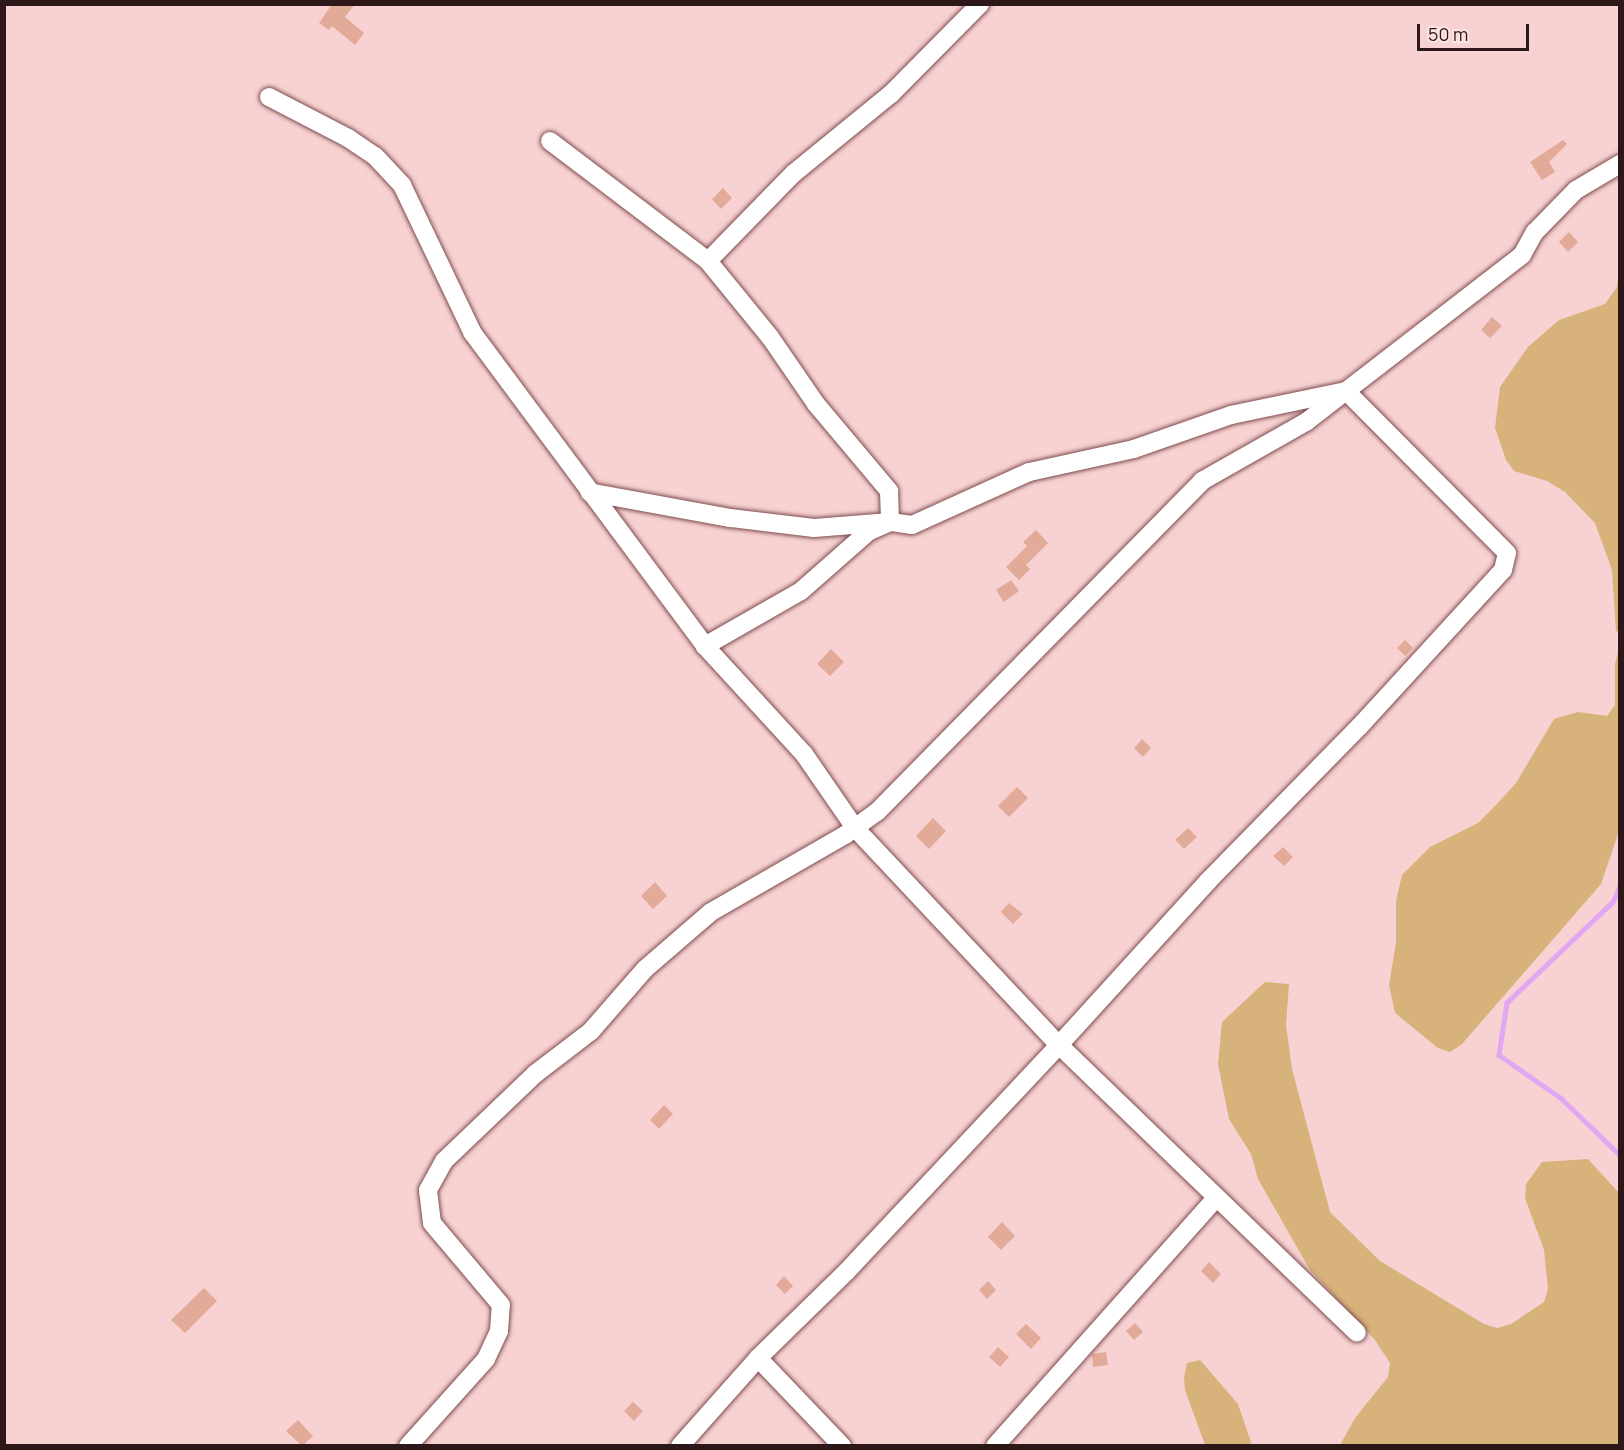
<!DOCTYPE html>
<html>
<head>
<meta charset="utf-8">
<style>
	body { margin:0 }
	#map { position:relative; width:1624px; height:1450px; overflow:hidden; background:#f8d2d2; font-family:Manrope,sans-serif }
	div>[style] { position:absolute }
	.green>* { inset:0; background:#d7b27a }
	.stream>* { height:4.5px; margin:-2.25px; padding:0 2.25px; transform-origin:2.25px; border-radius:2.25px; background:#e1a7f3 }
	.building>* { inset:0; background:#e1aa99 }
	.roads { filter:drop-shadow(0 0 2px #7f4c4d) drop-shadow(0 0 2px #7f4c4d) }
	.minor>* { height:18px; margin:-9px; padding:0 9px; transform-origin:9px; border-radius:9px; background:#fff }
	span { translate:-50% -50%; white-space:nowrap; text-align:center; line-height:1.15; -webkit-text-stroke:6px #fce3e3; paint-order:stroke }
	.frame { position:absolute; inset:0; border:6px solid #2d1718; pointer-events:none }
	.scale { position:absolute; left:1417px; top:24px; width:112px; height:27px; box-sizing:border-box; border:3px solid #2d1718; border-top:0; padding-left:8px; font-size:18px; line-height:21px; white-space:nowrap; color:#2d1718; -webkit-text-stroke:4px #fce3e3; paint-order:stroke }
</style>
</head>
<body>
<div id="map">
	<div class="green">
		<div style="clip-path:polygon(1619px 272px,1620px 629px,1616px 632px,1612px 570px,1595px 523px,1565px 492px,1547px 481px,1514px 471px,1506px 460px,1495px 428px,1500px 387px,1528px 347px,1559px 320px,1605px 304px,1617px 287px)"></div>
		<div style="clip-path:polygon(1619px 650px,1619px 831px,1601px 884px,1462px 1044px,1450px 1052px,1438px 1048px,1395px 1013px,1389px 985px,1396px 943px,1396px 901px,1402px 875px,1430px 847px,1478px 823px,1497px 804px,1516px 783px,1554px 719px,1578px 712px,1607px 716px,1615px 705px,1615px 663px)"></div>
		<div style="clip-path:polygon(1265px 982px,1289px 984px,1286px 1025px,1292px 1069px,1330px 1212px,1380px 1261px,1484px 1324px,1497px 1328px,1511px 1324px,1544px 1302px,1548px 1289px,1544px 1250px,1525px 1198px,1526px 1184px,1542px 1162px,1588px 1159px,1619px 1193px,1619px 1445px,1340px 1445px,1355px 1418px,1388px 1377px,1390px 1363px,1375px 1340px,1310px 1270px,1258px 1179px,1251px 1154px,1229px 1119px,1218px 1064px,1222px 1022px)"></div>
		<div style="clip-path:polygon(1200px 1360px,1238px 1404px,1252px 1445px,1205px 1445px,1185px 1390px,1184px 1377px,1187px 1363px)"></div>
	</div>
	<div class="stream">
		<div style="left:1620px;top:887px;width:17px;rotate:115deg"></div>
		<div style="left:1613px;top:902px;width:146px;rotate:136.4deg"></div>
		<div style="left:1507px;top:1003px;width:53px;rotate:98.7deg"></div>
		<div style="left:1499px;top:1055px;width:75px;rotate:34.7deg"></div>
		<div style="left:1561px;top:1098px;width:82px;rotate:44deg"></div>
	</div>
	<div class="building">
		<div style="clip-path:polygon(332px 4px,355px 4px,345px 17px,364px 33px,355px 45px,332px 26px,329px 30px,319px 23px)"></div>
		<div style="clip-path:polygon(1563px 140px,1567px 144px,1549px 162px,1555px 172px,1542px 180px,1530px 162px)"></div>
		<div style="clip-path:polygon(723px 188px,732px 198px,721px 209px,712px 199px)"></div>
		<div style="clip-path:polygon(1569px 232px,1578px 242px,1568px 252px,1559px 242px)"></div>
		<div style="clip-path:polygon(1492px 317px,1502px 326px,1490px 338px,1481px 330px)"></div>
		<div style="clip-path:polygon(1036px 530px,1048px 543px,1026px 565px,1030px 569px,1019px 580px,1006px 567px,1027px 546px,1023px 542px)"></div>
		<div style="clip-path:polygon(1011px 580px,1019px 591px,1004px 602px,996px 590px)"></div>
		<div style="clip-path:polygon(1405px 640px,1413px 648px,1405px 656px,1397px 648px)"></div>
		<div style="clip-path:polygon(831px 649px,844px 662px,830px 676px,817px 664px)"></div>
		<div style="clip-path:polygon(1142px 739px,1151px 748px,1143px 757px,1134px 748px)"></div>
		<div style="clip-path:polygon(1017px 787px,1028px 798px,1009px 817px,998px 806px)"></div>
		<div style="clip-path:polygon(933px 818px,946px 831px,929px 849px,916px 836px)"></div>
		<div style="clip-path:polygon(1188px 828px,1197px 837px,1184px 849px,1175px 840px)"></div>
		<div style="clip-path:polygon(1283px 847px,1293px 857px,1284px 866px,1273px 856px)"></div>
		<div style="clip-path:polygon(655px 882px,667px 896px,653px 909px,641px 896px)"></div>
		<div style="clip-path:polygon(1009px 903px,1023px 914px,1013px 924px,1001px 912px)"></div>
		<div style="clip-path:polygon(664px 1105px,673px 1114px,659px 1129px,650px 1120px)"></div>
		<div style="clip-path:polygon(1002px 1222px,1015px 1236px,1001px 1250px,988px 1237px)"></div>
		<div style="clip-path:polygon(1209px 1262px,1221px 1274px,1213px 1283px,1201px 1271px)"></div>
		<div style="clip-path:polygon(784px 1276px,793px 1286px,785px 1294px,776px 1285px)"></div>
		<div style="clip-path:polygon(988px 1281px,996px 1290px,987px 1299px,979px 1290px)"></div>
		<div style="clip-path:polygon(204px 1288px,217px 1301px,185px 1333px,171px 1320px)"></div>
		<div style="clip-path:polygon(1135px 1323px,1143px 1332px,1134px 1340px,1126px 1331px)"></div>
		<div style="clip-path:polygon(1026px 1324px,1041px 1338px,1031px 1349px,1016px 1334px)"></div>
		<div style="clip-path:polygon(998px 1347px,1009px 1357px,1000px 1367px,989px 1357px)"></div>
		<div style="clip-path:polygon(1106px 1352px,1108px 1365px,1093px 1367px,1092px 1354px)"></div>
		<div style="clip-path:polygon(633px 1402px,643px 1411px,634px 1421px,624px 1411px)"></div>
		<div style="clip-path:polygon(298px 1420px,313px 1436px,302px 1446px,286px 1431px)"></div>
	</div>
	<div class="roads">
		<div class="minor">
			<div style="left:269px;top:97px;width:89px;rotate:27.4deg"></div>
			<div style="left:348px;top:138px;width:32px;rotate:34deg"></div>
			<div style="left:375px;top:156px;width:40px;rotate:47deg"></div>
			<div style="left:402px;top:185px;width:163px;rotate:64.5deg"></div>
			<div style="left:472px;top:332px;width:391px;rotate:53.4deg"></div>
			<div style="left:705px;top:646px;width:147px;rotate:47.5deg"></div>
			<div style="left:804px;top:754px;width:90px;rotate:55.4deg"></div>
			<div style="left:855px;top:828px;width:298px;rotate:46.8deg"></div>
			<div style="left:1059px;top:1045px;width:414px;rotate:44deg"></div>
			<div style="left:550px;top:141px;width:198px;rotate:37.2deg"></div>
			<div style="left:708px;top:261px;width:98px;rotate:50.8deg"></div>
			<div style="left:770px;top:337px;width:81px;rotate:55.5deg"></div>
			<div style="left:816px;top:404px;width:114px;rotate:50deg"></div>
			<div style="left:889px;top:491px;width:31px;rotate:88deg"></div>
			<div style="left:890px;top:522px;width:76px;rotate:175.5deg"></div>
			<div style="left:814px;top:528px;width:85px;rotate:-173.2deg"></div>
			<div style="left:730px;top:518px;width:143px;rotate:-169.6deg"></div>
			<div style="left:708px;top:261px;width:123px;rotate:-45.7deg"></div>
			<div style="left:794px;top:173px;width:125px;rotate:-39.2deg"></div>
			<div style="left:891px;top:94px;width:127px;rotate:-45.3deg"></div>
			<div style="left:758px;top:1358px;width:122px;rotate:46.3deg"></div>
			<div style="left:408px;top:1446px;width:117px;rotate:-48.1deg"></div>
			<div style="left:486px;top:1359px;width:31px;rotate:-65deg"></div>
			<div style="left:499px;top:1331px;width:26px;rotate:-86deg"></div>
			<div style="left:501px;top:1305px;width:107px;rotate:-130.1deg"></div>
			<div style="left:432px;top:1223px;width:33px;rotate:-97deg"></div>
			<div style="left:428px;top:1190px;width:33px;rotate:-61deg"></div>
			<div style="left:444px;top:1161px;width:126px;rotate:-43.7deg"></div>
			<div style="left:535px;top:1074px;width:71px;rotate:-37.5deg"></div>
			<div style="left:591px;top:1031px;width:82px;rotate:-48.9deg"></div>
			<div style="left:645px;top:969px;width:87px;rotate:-40.8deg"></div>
			<div style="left:711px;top:912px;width:155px;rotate:-29.9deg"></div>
			<div style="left:845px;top:835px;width:39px;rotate:-36deg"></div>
			<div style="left:877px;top:812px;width:464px;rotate:-45.5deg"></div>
			<div style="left:1202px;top:481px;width:120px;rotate:-29.6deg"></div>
			<div style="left:1306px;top:422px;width:273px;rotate:-37.7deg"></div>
			<div style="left:1522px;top:255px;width:26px;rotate:-61deg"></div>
			<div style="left:1535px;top:232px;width:59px;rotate:-45.7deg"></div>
			<div style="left:1576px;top:190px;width:51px;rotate:-30.6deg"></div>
			<div style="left:680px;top:1446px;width:118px;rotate:-48.4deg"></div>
			<div style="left:758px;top:1358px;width:124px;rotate:-44.3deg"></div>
			<div style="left:847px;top:1271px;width:310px;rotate:-46.8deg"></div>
			<div style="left:1059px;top:1045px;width:222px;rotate:-47.7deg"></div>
			<div style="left:1208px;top:881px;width:216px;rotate:-45.6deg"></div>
			<div style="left:1359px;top:727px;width:213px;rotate:-47.5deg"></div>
			<div style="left:1503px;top:570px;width:17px;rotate:-77deg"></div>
			<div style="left:1507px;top:553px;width:228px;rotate:-134.8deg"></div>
			<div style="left:1346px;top:391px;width:117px;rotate:168.2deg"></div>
			<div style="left:1231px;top:415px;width:103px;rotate:160.7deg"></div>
			<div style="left:1134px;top:449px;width:107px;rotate:167.6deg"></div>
			<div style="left:1029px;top:472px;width:128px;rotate:155.6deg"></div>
			<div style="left:912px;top:525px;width:22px;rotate:-172deg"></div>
			<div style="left:890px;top:522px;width:24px;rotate:156deg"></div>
			<div style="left:868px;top:532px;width:89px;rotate:138.6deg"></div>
			<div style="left:801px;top:591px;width:111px;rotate:150.2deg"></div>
			<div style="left:995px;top:1446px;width:331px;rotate:-48.3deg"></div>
		</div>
	</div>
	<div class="frame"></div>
	<div class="scale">50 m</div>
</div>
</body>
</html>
